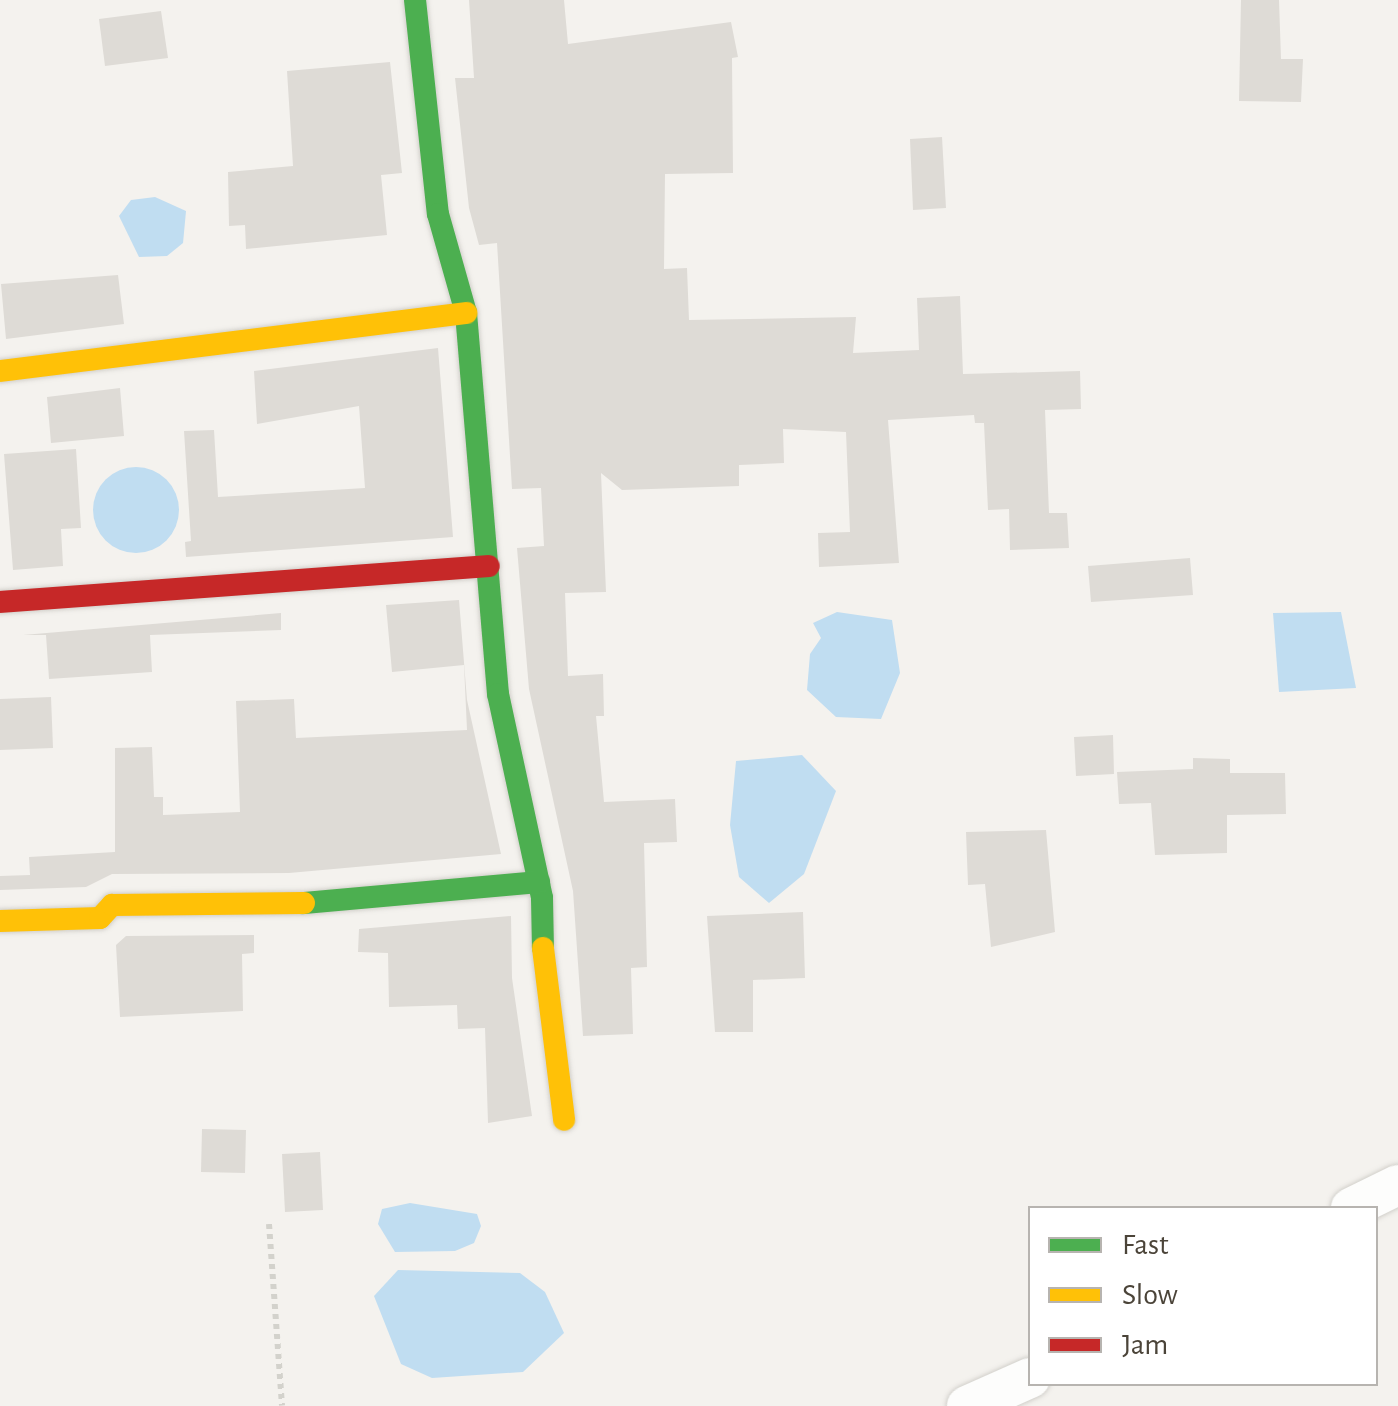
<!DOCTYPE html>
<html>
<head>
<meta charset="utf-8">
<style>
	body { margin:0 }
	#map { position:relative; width:1398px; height:1406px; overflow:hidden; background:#f4f2ee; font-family:"Alegreya Sans",sans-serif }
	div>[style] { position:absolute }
	.water>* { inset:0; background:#c0ddf1 }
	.round { border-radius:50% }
	.building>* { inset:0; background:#dedbd6 }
	.path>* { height:6px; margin-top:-3px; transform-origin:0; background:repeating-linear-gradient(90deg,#d3d2cc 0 5px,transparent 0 10px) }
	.roads { filter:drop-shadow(0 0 2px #d2d0cb) drop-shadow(0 0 2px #d2d0cb) }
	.street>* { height:40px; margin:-20px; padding:0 20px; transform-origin:20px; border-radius:20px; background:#fdfdfc }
	.fast>* { height:22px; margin:-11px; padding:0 11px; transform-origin:11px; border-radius:11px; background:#4caf50 }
	.slow>* { height:22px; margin:-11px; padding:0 11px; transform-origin:11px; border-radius:11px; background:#ffc107 }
	.jam>* { height:22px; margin:-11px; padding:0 11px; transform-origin:11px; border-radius:11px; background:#c62828 }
	span { translate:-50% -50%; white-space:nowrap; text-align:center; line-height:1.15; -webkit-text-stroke:8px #fff; paint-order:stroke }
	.legend { position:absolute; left:1028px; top:1206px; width:350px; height:180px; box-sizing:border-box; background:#fff; border:2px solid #b7b4b0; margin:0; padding:12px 18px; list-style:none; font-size:30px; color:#4b4439 }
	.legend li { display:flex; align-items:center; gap:20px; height:50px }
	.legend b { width:50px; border:2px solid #b7b4b0 }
</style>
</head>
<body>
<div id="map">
	<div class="water">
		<div style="clip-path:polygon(155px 197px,186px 211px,183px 243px,167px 256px,139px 257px,119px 216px,131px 200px)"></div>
		<div class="round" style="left:93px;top:467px;width:86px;height:86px"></div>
		<div style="clip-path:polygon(837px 612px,892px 620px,900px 673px,881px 719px,836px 717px,807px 690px,810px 654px,821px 638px,813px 623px)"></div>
		<div style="clip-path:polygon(1341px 612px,1356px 688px,1279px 692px,1273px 613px)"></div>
		<div style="clip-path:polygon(802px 755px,836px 791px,804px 874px,769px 903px,739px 877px,730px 825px,736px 761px)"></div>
		<div style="clip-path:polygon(410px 1203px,477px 1214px,481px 1226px,474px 1243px,455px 1251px,395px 1252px,378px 1224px,382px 1209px)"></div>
		<div style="clip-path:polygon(398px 1270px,520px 1273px,545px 1292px,564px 1333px,523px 1372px,432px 1378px,401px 1364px,374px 1296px)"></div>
	</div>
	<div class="building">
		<div style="clip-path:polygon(469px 0,564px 0,568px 44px,731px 22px,738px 57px,732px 58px,733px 173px,665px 174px,664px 269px,687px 268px,689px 320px,856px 317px,853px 353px,919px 350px,917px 298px,960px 296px,963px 374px,1080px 371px,1081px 409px,1045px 410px,1049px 513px,1067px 513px,1069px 548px,1010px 550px,1009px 509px,988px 510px,984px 423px,975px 423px,974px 415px,888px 420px,899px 563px,819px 567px,818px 533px,850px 532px,846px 432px,783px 429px,784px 463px,739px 465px,739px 486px,622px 490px,601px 473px,606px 592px,565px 593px,568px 676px,603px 674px,604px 716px,596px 716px,604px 802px,675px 799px,677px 842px,644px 843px,647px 967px,631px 968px,633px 1034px,583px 1036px,573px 891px,529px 689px,517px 548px,544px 546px,541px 488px,512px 489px,497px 243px,479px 245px,469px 208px,455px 78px,474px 78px)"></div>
		<div style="clip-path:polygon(1241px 0,1279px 0,1281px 59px,1303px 59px,1301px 102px,1239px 101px)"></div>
		<div style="clip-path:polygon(161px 11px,168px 58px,105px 66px,99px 19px)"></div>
		<div style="clip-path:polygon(390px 62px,402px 173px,381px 175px,387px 235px,246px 249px,245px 225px,229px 226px,228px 172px,293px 166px,287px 71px)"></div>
		<div style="clip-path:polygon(942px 137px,946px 208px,913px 210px,910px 139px)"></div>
		<div style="clip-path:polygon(118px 275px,124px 324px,6px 339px,1px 284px)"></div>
		<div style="clip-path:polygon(438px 348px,453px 537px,186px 557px,185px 542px,191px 541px,184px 431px,214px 430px,218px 497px,365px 488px,359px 406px,257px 424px,254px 371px)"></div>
		<div style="clip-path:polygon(120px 388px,124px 436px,51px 443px,47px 397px)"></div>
		<div style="clip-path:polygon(76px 449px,81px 528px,61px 529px,63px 566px,13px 570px,4px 454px)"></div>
		<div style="clip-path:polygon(1190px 558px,1193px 595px,1091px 602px,1088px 566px)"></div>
		<div style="clip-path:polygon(459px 600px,467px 700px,501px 854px,289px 873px,112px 874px,86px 887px,0 890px,0 876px,30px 875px,29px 857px,115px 852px,115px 748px,152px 747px,154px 797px,163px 797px,163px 815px,240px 812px,236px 701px,294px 699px,296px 738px,467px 730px,464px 665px,392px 672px,386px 605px)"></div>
		<div style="clip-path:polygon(281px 613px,281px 630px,150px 635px,152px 672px,49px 679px,46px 635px,23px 635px)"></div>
		<div style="clip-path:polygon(51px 697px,53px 748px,0 750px,0 699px)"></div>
		<div style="clip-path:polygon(1113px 735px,1114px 774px,1076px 776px,1074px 737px)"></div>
		<div style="clip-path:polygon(1193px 758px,1230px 759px,1230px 773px,1285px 773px,1286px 814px,1227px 815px,1227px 853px,1155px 855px,1151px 803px,1119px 804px,1117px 772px,1193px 769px)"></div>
		<div style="clip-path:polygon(1046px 830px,1055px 932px,991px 947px,985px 884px,968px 885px,966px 832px)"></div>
		<div style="clip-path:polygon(803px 912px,805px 978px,753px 980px,753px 1032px,715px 1032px,707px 916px)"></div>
		<div style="clip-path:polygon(511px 916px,512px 978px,532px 1116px,488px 1123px,485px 1028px,458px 1029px,457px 1005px,389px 1007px,388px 953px,358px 952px,359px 929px)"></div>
		<div style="clip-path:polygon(254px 935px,254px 953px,242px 954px,243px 1011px,120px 1017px,116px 945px,126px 936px)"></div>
		<div style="clip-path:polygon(202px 1129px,246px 1130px,245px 1173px,201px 1172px)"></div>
		<div style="clip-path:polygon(320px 1152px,323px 1210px,285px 1212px,282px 1154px)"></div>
	</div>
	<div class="path">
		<div style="left:269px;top:1224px;width:182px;rotate:85.9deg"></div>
	</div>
	<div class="roads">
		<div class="street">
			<div style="left:1351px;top:1208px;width:52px;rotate:-26.1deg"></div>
			<div style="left:967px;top:1406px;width:69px;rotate:-24deg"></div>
		</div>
		<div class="fast">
			<div style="left:415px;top:0;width:215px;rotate:83.9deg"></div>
			<div style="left:438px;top:214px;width:103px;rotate:74.2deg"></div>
			<div style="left:466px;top:313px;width:382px;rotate:85.2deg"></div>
			<div style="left:498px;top:694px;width:209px;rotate:77.8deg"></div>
			<div style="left:542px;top:898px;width:50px;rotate:88.9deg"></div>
			<div style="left:304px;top:903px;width:236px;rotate:-5.1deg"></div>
		</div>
		<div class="slow">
			<div style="left:0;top:371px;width:470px;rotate:-7.1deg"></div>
			<div style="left:0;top:921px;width:100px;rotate:-1.7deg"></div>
			<div style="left:100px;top:918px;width:18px;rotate:-47deg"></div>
			<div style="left:112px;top:905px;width:192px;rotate:-0.6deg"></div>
			<div style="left:543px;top:948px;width:173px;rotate:83deg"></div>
		</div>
		<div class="jam">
			<div style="left:0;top:602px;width:490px;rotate:-4.2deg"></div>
		</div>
	</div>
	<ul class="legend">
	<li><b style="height:12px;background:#4caf50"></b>Fast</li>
	<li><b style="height:12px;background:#ffc107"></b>Slow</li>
	<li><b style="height:12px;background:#c62828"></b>Jam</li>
	</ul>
</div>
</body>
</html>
